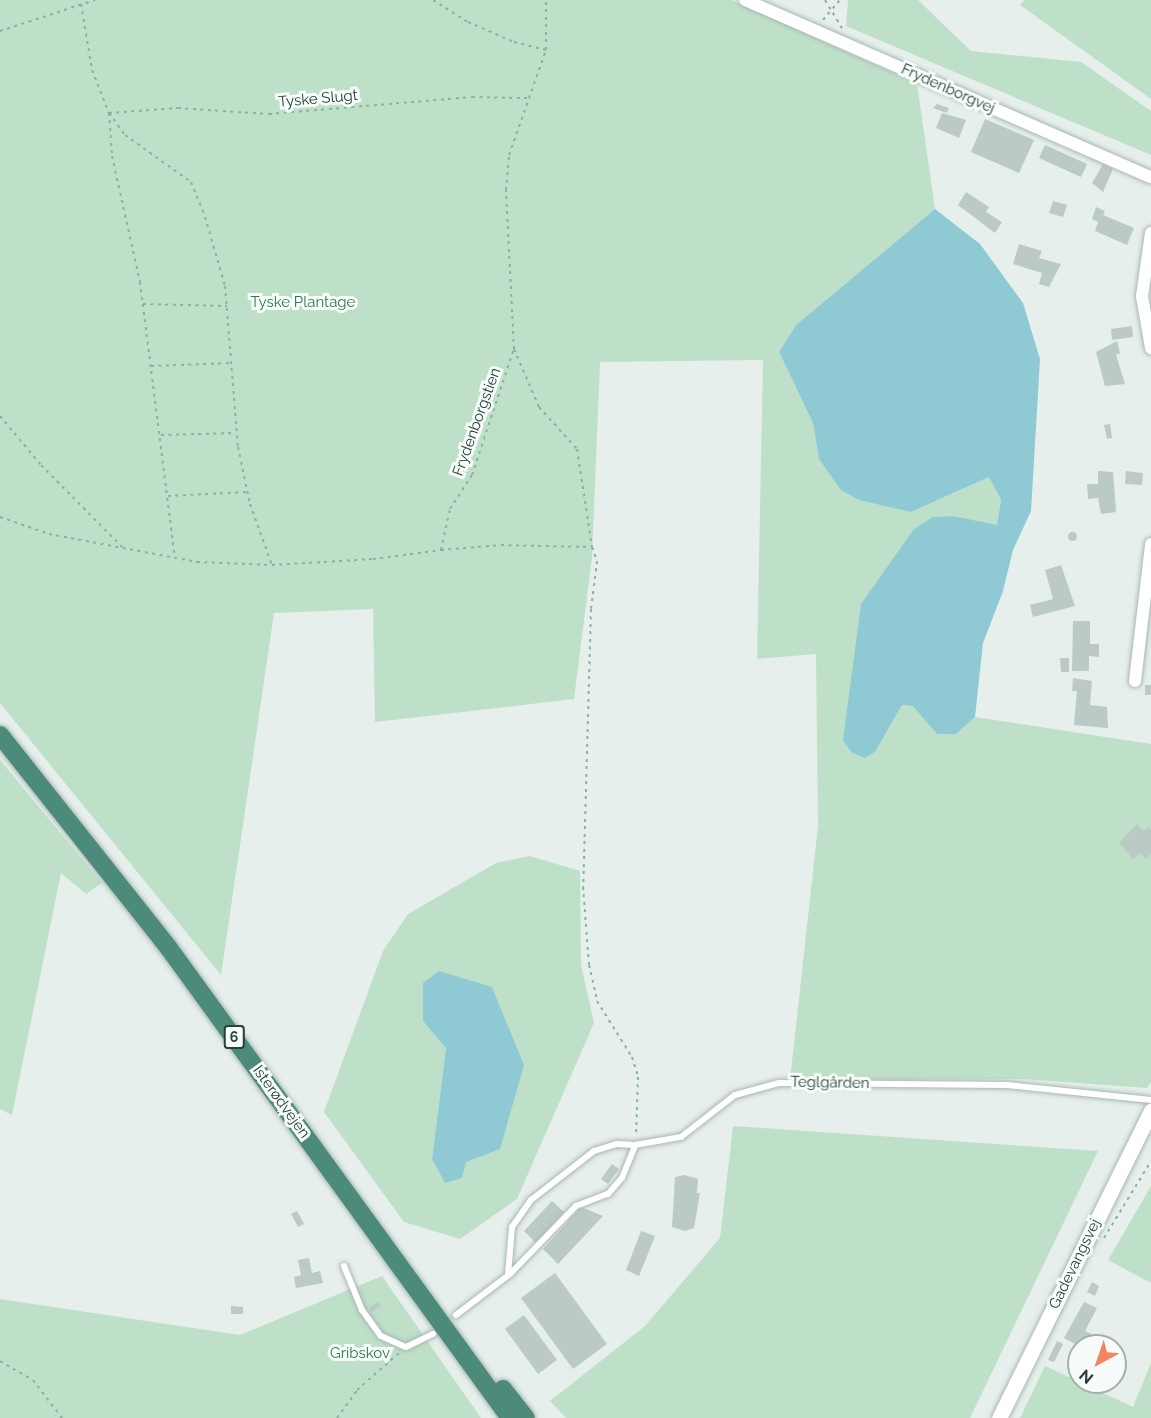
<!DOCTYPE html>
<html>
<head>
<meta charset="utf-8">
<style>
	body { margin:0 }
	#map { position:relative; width:1151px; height:1418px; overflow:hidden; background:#e6efeb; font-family:Raleway,sans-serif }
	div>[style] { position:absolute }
	.green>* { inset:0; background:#bfe0c8 }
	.water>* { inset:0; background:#8ec9d4 }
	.building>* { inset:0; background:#bbcac4 }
	.round { border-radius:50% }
	.path>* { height:2px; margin-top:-1px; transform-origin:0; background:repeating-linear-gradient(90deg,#86b3a5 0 3px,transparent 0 7.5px) }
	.roads { filter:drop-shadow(0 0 2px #a8b8b2) drop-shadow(0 0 2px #a8b8b2) }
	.service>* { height:6px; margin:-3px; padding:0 3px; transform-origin:3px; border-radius:3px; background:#fff }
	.minor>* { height:12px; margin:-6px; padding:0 6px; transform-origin:6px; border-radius:6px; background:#fff }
	.tertiary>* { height:15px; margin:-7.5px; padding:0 7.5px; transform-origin:7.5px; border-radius:7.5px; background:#fff }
	.trunk>* { height:18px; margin:-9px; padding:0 9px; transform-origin:9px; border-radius:9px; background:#4c8a7c }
	span { translate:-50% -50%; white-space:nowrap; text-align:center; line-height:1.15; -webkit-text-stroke:6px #f7fbf9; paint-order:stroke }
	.shield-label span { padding:2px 4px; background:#f7fbf9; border:2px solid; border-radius:4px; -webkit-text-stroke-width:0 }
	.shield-label { font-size:14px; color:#24423a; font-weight:700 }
	.street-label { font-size:15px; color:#24423a }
	.park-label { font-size:15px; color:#2d7a4b }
	.north { position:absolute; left:1067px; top:1334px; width:60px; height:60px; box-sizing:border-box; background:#f7fbf9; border:2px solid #a3b1ad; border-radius:50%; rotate:220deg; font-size:16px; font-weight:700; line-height:24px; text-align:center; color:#24423a }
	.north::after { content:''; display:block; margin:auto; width:21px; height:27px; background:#f4845f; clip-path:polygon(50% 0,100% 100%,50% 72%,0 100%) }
</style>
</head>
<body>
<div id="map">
	<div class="green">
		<div style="clip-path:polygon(0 0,732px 0,917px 84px,935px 209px,796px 325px,779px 352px,813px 423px,819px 459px,911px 512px,989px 477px,1001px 500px,997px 526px,953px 516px,933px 517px,861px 604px,852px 753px,864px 758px,875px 752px,902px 705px,913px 706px,956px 734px,975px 717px,1151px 744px,1151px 1082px,1147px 1088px,1024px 1079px,790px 1080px,818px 826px,816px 654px,757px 659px,763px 360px,600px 362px,592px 557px,574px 699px,375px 722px,373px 609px,274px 613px,221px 975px,0 703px)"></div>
		<div style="clip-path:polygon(848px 0,918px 0,971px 51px,1081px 62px,1151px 111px,1151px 155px,846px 26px)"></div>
		<div style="clip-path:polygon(1024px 0,1151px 0,1151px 99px,1020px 5px)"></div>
		<div style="clip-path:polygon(0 760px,102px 883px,86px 894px,61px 873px,12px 1115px,0 1109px)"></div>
		<div style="clip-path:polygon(evenodd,530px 856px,580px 871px,581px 965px,594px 1023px,517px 1199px,460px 1239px,404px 1222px,324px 1112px,383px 951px,408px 914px,496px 863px,530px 856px,446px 1048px,445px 1183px,432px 1159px,446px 1048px)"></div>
		<div style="clip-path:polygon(733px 1126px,1098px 1151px,970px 1418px,566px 1418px,550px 1401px,645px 1326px,720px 1238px)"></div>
		<div style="clip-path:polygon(1151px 1186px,1151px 1283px,1108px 1260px)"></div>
		<div style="clip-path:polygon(382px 1276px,481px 1418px,0 1418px,0 1299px,240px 1335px)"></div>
		<div style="clip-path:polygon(1151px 1363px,1151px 1418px,1020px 1418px,1045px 1366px,1133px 1407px)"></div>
	</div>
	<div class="water">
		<div style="clip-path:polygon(935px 209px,980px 244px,1023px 303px,1040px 359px,1031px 511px,1013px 550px,1003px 591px,983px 643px,975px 717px,956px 734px,937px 734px,913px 706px,902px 705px,875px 752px,864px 758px,852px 753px,843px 740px,861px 604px,914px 529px,933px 517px,953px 516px,997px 525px,1001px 500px,989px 477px,911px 512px,859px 500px,841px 490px,819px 459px,813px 423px,779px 352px,796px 325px)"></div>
		<div style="clip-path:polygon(439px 971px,492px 987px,524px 1065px,500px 1149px,466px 1162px,462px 1178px,445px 1183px,432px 1159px,446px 1048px,423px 1021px,423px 983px)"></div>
	</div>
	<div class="building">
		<div style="clip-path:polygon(937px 104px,949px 108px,947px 113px,933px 108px)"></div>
		<div style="clip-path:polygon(942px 113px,966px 120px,959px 138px,936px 128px)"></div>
		<div style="clip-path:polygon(985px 119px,1034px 140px,1019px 173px,971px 152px)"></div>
		<div style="clip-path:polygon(1045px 145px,1087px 164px,1081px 177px,1039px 158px)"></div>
		<div style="clip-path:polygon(1103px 164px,1113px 169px,1103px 192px,1092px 183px)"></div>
		<div style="clip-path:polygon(966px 192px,989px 207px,986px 212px,1002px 222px,995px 233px,958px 205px)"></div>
		<div style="clip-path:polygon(1053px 201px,1067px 205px,1063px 217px,1049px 213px)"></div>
		<div style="clip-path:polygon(1096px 207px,1105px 211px,1103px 215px,1134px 228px,1127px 245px,1095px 231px,1098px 222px,1092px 219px)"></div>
		<div style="clip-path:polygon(1019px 244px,1042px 251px,1039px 258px,1061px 264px,1049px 287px,1039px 284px,1042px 273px,1013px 264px)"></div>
		<div style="clip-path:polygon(1132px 326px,1133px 337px,1112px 340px,1111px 329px)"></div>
		<div style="clip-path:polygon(1117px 341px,1120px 353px,1116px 355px,1125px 384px,1105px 386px,1096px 352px)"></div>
		<div style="clip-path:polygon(1110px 424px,1112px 438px,1107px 439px,1104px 425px)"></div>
		<div style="clip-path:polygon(1098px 471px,1113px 472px,1116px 512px,1101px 514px,1098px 498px,1088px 499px,1087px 484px,1098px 484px)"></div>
		<div style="clip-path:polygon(1126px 471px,1143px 473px,1142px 485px,1125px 484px)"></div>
		<div class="round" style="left:1067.5px;top:531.5px;width:9px;height:9px"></div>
		<div style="clip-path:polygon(1061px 565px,1075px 606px,1033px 617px,1030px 605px,1053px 599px,1045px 570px)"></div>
		<div style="clip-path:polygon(1073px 621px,1090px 621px,1090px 644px,1099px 644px,1099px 657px,1089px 656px,1089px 671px,1072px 671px)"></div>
		<div style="clip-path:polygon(1060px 658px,1069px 658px,1069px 672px,1061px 672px)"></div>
		<div style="clip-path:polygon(1073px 678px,1092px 681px,1090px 705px,1107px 707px,1108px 728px,1074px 725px,1077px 691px,1072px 691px)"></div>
		<div style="clip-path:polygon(1145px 685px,1151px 685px,1151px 695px,1145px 695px)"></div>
		<div style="clip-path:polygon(1137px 824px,1144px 831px,1148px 827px,1151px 829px,1151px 854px,1146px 859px,1141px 853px,1133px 859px,1119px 843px)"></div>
		<div style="clip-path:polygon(612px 1164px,619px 1169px,608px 1184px,601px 1179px)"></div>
		<div style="clip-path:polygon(684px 1175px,698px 1179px,697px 1193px,700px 1193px,694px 1228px,685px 1231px,672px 1227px,675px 1177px)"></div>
		<div style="clip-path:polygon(552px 1201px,564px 1212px,536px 1243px,524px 1231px)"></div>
		<div style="clip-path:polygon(581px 1207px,603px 1216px,558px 1264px,543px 1249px)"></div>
		<div style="clip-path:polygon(297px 1211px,304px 1224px,298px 1227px,291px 1214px)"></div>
		<div style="clip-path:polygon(641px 1231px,655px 1236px,639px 1276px,626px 1270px)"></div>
		<div style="clip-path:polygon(309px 1258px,312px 1273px,320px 1271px,323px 1283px,296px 1288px,294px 1277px,301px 1275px,298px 1260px)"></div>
		<div style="clip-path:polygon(555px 1273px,607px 1344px,573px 1369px,521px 1298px)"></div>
		<div style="clip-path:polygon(1092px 1282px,1099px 1286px,1095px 1296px,1087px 1292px)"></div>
		<div style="clip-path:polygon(379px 1302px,381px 1306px,372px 1312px,369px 1307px)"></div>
		<div style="clip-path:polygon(1084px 1302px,1097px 1308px,1085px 1331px,1092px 1334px,1088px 1346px,1079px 1346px,1064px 1338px)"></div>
		<div style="clip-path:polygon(231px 1306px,243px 1307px,243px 1314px,231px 1314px)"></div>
		<div style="clip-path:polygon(524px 1315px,557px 1360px,538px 1374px,505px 1329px)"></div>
		<div style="clip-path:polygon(1057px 1341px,1063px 1344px,1054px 1362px,1048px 1360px)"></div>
	</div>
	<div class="path">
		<div style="left:433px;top:0;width:41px;rotate:32.2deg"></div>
		<div style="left:468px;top:22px;width:50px;rotate:23.5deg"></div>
		<div style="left:514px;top:42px;width:33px;rotate:14deg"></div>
		<div style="left:825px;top:0;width:33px;rotate:59deg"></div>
		<div style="left:81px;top:4px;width:67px;rotate:80.5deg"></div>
		<div style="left:92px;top:70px;width:46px;rotate:68.4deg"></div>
		<div style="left:109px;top:113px;width:27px;rotate:54deg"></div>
		<div style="left:125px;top:135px;width:81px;rotate:35.5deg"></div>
		<div style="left:191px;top:182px;width:38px;rotate:68deg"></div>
		<div style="left:205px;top:217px;width:72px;rotate:73.8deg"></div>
		<div style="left:225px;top:286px;width:162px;rotate:85.4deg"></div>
		<div style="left:238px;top:447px;width:58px;rotate:78.1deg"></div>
		<div style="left:250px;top:504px;width:65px;rotate:70.2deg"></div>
		<div style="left:823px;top:20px;width:26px;rotate:-50deg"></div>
		<div style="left:0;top:31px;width:100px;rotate:-18.1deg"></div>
		<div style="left:109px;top:113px;width:43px;rotate:86deg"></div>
		<div style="left:112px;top:156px;width:129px;rotate:77.5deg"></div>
		<div style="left:140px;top:282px;width:278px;rotate:82.8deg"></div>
		<div style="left:109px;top:113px;width:69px;rotate:-4.1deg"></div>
		<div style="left:178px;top:108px;width:91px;rotate:3.8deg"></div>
		<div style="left:269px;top:114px;width:204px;rotate:-4.8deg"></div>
		<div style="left:472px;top:97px;width:56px;rotate:1deg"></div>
		<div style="left:143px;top:304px;width:84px;rotate:1.4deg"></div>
		<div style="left:514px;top:349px;width:63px;rotate:66.7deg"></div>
		<div style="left:539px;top:407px;width:57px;rotate:47.9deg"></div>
		<div style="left:577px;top:449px;width:99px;rotate:81.3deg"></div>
		<div style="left:151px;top:366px;width:81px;rotate:-2.1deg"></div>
		<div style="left:0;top:416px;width:64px;rotate:50.1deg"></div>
		<div style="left:41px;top:465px;width:118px;rotate:45.3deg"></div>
		<div style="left:161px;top:435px;width:75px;rotate:-1.5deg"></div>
		<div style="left:168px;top:496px;width:79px;rotate:-2.9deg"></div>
		<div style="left:0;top:517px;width:52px;rotate:19.1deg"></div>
		<div style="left:49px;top:534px;width:151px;rotate:10.7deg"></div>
		<div style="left:197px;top:562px;width:75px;rotate:2.3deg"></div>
		<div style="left:272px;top:565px;width:101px;rotate:-3.4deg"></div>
		<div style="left:373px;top:559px;width:69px;rotate:-7.5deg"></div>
		<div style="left:441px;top:550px;width:42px;rotate:-77.6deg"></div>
		<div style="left:450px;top:509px;width:40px;rotate:-57.1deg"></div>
		<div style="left:472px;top:475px;width:133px;rotate:-71.6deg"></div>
		<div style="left:514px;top:349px;width:159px;rotate:-92.9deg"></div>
		<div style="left:506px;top:190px;width:35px;rotate:-85deg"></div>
		<div style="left:509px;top:155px;width:111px;rotate:-70.6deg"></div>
		<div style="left:546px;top:50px;width:50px;rotate:-90deg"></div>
		<div style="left:441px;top:550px;width:60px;rotate:-4.8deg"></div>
		<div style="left:501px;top:545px;width:91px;rotate:1.3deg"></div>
		<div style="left:592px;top:547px;width:15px;rotate:70deg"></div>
		<div style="left:597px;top:561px;width:48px;rotate:97.1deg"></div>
		<div style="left:591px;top:609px;width:278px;rotate:91.6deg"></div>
		<div style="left:583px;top:887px;width:78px;rotate:85.6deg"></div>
		<div style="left:589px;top:965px;width:37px;rotate:77deg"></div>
		<div style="left:597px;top:1001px;width:66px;rotate:58deg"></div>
		<div style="left:632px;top:1057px;width:21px;rotate:73deg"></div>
		<div style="left:638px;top:1077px;width:59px;rotate:91.9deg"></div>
		<div style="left:1104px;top:1238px;width:90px;rotate:-58.6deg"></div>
		<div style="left:0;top:1361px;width:38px;rotate:30deg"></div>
		<div style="left:33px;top:1380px;width:48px;rotate:52.7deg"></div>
		<div style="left:337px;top:1418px;width:34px;rotate:-54deg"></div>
		<div style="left:357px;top:1390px;width:56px;rotate:-41.4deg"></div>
	</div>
	<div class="roads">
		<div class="service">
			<div style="left:344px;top:1266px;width:48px;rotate:67.8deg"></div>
			<div style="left:362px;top:1310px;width:32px;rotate:54deg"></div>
			<div style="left:381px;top:1336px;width:27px;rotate:24deg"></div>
			<div style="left:406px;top:1347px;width:30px;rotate:-26deg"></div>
			<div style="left:508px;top:1275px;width:48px;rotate:-85.2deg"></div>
			<div style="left:512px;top:1227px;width:33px;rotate:-55deg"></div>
			<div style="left:531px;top:1200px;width:80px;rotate:-37.9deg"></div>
			<div style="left:594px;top:1151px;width:24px;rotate:-17deg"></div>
			<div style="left:617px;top:1144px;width:18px;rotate:3deg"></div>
			<div style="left:456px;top:1315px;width:68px;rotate:-37.2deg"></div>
			<div style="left:510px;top:1274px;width:95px;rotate:-45.9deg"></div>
			<div style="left:576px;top:1206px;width:34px;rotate:-21deg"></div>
			<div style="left:608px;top:1194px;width:21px;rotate:-49deg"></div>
			<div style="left:622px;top:1178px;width:35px;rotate:-68deg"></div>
			<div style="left:635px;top:1145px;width:47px;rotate:-9.9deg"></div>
			<div style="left:681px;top:1137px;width:68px;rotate:-37.9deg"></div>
			<div style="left:735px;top:1095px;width:46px;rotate:-15.3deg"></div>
			<div style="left:779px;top:1083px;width:228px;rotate:0.5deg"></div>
			<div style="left:1007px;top:1085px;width:145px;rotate:5.9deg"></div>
		</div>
		<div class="minor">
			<div style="left:745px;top:0;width:443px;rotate:23.6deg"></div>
			<div style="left:1151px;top:233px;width:64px;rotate:98.1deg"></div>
			<div style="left:1142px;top:296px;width:53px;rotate:80.2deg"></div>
			<div style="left:1135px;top:681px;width:138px;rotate:-83.3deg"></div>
		</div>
		<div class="tertiary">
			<div style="left:999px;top:1418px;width:343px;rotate:-63.7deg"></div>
		</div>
		<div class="trunk">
			<div style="left:0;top:735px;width:270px;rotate:51.6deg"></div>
			<div style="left:168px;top:947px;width:582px;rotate:54.02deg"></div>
			<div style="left:503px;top:1389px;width:37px;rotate:52deg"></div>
		</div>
	</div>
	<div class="shield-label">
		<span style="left:234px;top:1037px">6</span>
	</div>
	<div class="street-label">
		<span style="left:948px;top:89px;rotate:24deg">Frydenborgvej</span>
		<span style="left:318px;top:99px;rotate:-5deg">Tyske Slugt</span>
		<span style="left:477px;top:422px;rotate:-70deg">Frydenborgstien</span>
		<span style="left:830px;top:1083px;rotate:1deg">Teglgården</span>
		<span style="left:281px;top:1102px;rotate:54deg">Isterødvejen</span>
		<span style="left:1075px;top:1264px;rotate:-64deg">Gadevangsvej</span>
	</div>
	<div class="park-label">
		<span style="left:303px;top:303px">Tyske Plantage</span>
		<span style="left:360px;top:1354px">Gribskov</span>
	</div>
	<div class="north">N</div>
</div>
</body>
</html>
